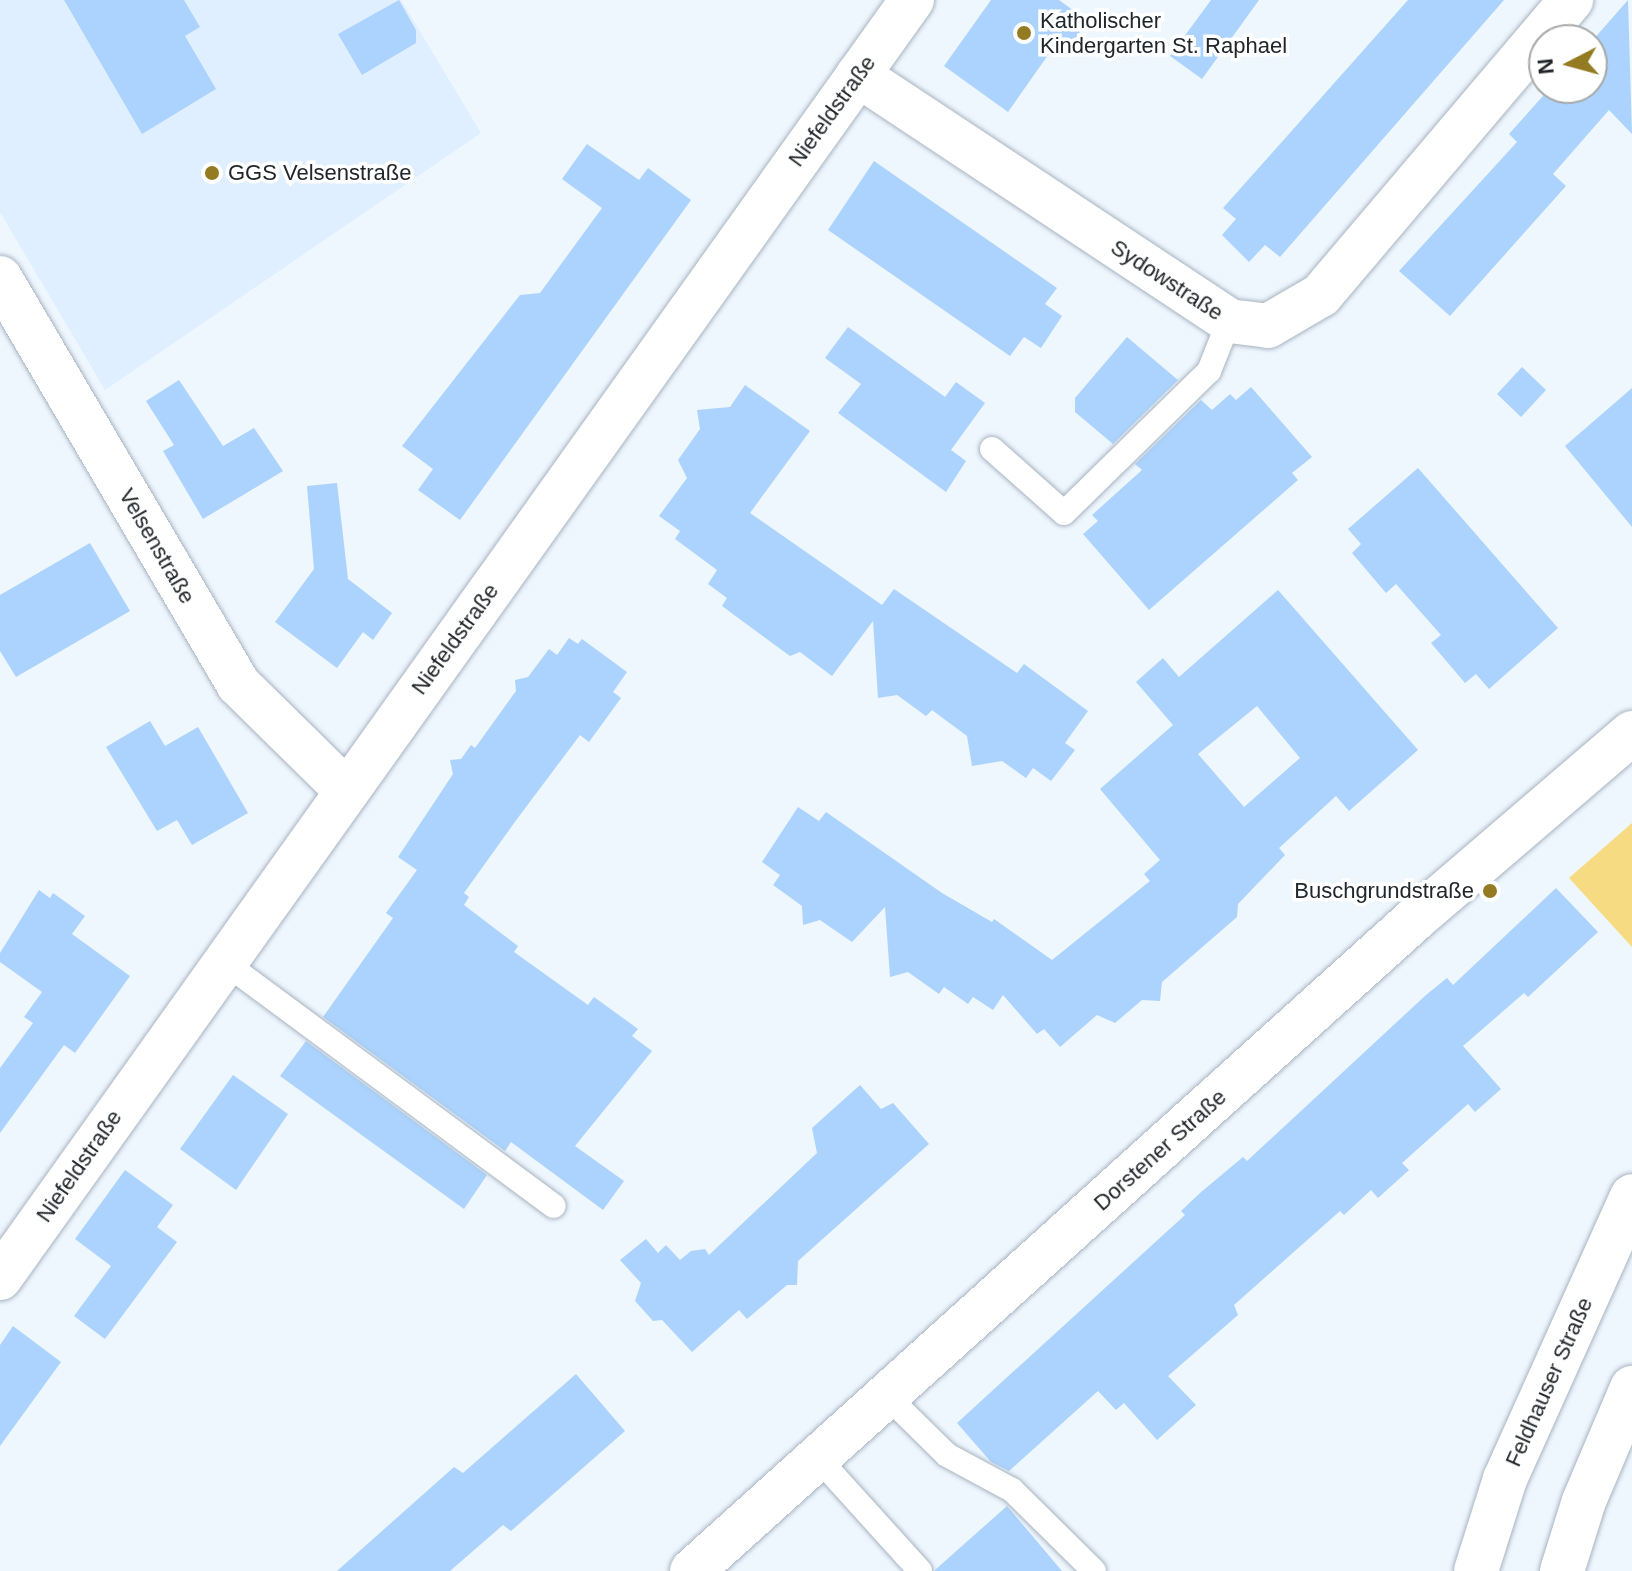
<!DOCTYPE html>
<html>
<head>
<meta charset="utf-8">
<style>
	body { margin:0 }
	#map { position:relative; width:1632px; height:1571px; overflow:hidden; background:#eef6fe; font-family:Arial,sans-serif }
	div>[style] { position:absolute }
	.built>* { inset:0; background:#e0efff }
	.green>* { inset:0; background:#f7db83 }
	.building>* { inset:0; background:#abd3fd }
	.roads { filter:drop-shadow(0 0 2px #a8b4c1) drop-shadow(0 0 2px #a8b4c1) }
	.lane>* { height:24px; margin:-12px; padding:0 12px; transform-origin:12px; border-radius:12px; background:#fff }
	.street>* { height:44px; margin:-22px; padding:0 22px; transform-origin:22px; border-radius:22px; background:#fff }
	.secondary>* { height:44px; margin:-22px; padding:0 22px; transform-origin:22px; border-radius:22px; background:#fff }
	.dots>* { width:22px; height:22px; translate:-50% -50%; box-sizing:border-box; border:4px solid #fff; border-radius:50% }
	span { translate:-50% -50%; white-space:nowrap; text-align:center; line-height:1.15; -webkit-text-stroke:7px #fff; paint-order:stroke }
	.poi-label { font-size:22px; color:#21262b }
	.left { translate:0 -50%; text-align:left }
	.right { translate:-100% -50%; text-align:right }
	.street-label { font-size:22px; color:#21262b }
	.north { position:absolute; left:1528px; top:24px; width:80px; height:80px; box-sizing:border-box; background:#fff; border:2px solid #a6a8aa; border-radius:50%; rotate:264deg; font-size:22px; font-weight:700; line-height:32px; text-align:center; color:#21262b }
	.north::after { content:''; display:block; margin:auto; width:28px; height:36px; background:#947b22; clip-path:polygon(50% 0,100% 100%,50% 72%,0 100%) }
</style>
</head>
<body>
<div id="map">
	<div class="built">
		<div style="clip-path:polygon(0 0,401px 0,481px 133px,105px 390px,0 212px)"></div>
	</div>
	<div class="green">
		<div style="clip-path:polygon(1632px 823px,1632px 947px,1569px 878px)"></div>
	</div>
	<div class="building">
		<div style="clip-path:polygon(64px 0,184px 0,200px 27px,185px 36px,216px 89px,142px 134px)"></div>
		<div style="clip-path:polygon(399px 0,416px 30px,416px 43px,362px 75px,338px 34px)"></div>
		<div style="clip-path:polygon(991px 0,1059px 0,1088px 21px,1063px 55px,1053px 48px,1008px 112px,944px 66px)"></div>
		<div style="clip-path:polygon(1211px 0,1259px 0,1202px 79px,1170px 56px)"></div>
		<div style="clip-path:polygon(1408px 0,1504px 0,1280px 257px,1265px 245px,1249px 262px,1222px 235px,1236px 219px,1223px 208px)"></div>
		<div style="clip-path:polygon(1628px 0,1632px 134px,1609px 110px,1553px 174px,1566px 186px,1450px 316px,1399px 271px,1517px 142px,1509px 134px,1550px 88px,1592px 88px,1592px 41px)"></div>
		<div style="clip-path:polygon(587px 144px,639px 180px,648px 168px,691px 200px,460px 520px,418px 490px,433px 469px,402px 446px,520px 295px,540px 293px,602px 208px,562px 179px)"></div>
		<div style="clip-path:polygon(874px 161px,1057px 288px,1045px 304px,1062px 316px,1041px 348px,1024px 337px,1010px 356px,828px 230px)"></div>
		<div style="clip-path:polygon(848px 327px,945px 397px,956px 382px,985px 403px,951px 450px,966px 461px,946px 492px,838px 413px,861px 384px,825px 358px)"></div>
		<div style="clip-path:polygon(1127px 337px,1178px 380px,1113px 444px,1075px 412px,1075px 398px)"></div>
		<div style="clip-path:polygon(1522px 367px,1546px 390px,1521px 417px,1497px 394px)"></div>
		<div style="clip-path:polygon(179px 380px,223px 446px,254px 428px,283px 471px,203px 519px,163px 451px,174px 445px,146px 401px)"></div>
		<div style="clip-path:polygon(745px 385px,810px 431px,750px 513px,882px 605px,894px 589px,1017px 673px,1024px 664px,1088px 711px,1065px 743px,1075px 750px,1051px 781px,1033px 768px,1026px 778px,1002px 761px,972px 766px,967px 736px,932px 710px,926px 716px,897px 695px,878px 698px,873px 621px,832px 676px,800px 652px,790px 656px,722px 606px,727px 598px,708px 584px,717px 570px,675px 539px,680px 531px,659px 516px,687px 478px,678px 460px,700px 429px,697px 410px,730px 407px)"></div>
		<div style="clip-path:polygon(1251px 387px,1312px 457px,1292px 473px,1298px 480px,1149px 610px,1083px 534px,1098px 521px,1092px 515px,1142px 470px,1135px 464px,1201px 400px,1212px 410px,1230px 394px,1236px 400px)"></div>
		<div style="clip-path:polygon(1632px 388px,1632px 527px,1565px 446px)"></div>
		<div style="clip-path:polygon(1418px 468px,1558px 628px,1489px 689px,1476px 674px,1465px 683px,1431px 643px,1441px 635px,1396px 584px,1386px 593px,1352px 553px,1361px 544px,1348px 529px)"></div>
		<div style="clip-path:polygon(337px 483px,348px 579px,392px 613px,373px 640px,363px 632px,337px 668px,275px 622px,314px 569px,307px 486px)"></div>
		<div style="clip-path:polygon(90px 543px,130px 611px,16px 677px,0 651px,0 595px)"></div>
		<div style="clip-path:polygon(evenodd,1278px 590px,1418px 750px,1349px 811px,1336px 796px,1279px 848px,1285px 855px,1238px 904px,1237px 917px,1162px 982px,1160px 1001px,1142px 1000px,1115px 1023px,1097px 1015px,1060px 1047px,1044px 1029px,1037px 1034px,1003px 995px,993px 1010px,973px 997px,968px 1004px,944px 987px,939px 994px,908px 972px,890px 977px,885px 907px,852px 942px,820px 920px,803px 925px,802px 906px,773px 885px,780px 875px,762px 862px,798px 807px,819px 821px,826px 812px,942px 893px,992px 922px,994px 919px,1052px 960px,1150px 881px,1144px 874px,1160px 860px,1100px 789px,1173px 725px,1136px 682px,1163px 658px,1179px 677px,1278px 590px,1257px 706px,1300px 758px,1244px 807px,1198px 754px,1257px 706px)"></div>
		<div style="clip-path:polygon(569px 638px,578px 644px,582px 639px,627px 672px,613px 692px,621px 698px,589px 742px,580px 735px,517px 819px,464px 893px,469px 897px,464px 905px,518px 946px,514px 952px,588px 1005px,594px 997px,638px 1029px,632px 1036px,652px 1051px,575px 1146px,624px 1181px,603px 1210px,511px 1142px,505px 1151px,323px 1017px,393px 918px,386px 913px,417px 870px,398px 857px,453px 774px,450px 760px,461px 759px,471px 745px,475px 748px,516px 691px,515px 680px,528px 677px,549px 649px,557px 655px)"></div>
		<div style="clip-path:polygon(150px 721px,165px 746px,198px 727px,248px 813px,192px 845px,177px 820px,157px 831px,106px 747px)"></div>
		<div style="clip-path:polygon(1556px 888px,1598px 932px,1528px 997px,1524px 993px,1463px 1046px,1501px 1089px,1475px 1112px,1468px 1104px,1402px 1163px,1409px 1170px,1378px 1198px,1371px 1190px,1344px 1215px,1340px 1211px,1234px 1305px,1238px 1315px,1168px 1376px,1196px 1405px,1157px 1440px,1124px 1403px,1116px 1410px,1098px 1391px,1009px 1471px,991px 1462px,957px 1423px,1185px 1215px,1181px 1211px,1200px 1193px,1243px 1157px,1247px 1161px,1426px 995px,1447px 978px,1453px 985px)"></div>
		<div style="clip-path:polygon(39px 890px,50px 898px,53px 893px,85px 916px,72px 934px,130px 976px,75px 1053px,64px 1045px,0 1133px,0 1068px,33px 1023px,24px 1017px,42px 992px,0 962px,0 953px)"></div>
		<div style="clip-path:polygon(306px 1041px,487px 1175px,464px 1209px,280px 1076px)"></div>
		<div style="clip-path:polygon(233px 1075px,288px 1114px,236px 1190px,180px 1149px)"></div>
		<div style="clip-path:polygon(860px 1085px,881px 1109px,893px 1103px,929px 1144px,798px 1261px,797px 1285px,787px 1285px,747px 1319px,739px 1310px,692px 1352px,662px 1320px,653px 1321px,635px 1301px,641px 1283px,620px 1260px,646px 1239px,658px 1253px,666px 1245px,680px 1260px,691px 1251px,705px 1249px,709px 1255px,817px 1153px,812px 1128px)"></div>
		<div style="clip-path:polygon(125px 1170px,173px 1205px,157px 1227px,177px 1242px,105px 1339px,74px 1316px,111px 1266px,75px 1239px)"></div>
		<div style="clip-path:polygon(13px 1326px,61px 1362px,0 1446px,0 1345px)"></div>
		<div style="clip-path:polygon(576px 1374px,625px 1431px,511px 1531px,503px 1525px,450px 1571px,337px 1571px,454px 1467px,463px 1473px)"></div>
		<div style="clip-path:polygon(1007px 1506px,1062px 1571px,935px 1571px,935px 1570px)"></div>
	</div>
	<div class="roads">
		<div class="lane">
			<div style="left:992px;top:449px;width:96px;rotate:41.6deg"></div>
			<div style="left:1064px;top:513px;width:203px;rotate:-44.4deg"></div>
			<div style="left:1209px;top:371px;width:54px;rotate:-68.2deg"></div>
			<div style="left:224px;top:962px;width:410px;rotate:36.5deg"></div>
			<div style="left:887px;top:1396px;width:84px;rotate:44.5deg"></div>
			<div style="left:947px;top:1455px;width:74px;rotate:28.3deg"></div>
			<div style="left:1012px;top:1490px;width:115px;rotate:44.6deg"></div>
			<div style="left:818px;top:1458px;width:152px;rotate:47.9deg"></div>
		</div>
		<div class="street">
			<div style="left:858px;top:75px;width:445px;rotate:33.5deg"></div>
			<div style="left:1229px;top:321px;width:39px;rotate:7deg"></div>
			<div style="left:1268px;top:326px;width:61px;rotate:-30.3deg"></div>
			<div style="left:1321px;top:295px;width:387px;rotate:-49.7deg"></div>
			<div style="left:0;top:278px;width:471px;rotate:59.6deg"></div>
			<div style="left:238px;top:684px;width:151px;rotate:44.5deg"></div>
			<div style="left:0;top:1278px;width:1570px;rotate:-54.49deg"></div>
			<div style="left:692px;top:1571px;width:974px;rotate:-42.04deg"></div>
			<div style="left:1415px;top:919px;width:286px;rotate:-40.6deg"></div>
		</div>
		<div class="secondary">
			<div style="left:1476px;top:1571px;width:96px;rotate:-72.5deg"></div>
			<div style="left:1505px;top:1479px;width:310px;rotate:-65.8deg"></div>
			<div style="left:1562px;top:1571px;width:73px;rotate:-72.6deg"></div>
			<div style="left:1584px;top:1501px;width:123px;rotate:-67deg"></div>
		</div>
	</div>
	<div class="dots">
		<div style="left:1024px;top:33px;background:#947b22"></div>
		<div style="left:212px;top:173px;background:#947b22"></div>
		<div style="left:1490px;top:891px;background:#947b22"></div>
	</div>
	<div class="poi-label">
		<span class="left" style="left:1040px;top:33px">Katholischer<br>Kindergarten St. Raphael</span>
		<span class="left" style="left:228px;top:173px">GGS Velsenstraße</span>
		<span class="right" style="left:1474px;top:891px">Buschgrundstraße</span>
	</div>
	<div class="street-label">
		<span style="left:832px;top:111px;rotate:-54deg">Niefeldstraße</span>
		<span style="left:1167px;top:280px;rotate:33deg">Sydowstraße</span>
		<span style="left:157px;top:546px;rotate:60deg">Velsenstraße</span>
		<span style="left:455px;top:639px;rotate:-54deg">Niefeldstraße</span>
		<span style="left:1160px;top:1150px;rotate:-42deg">Dorstener Straße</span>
		<span style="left:79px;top:1166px;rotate:-55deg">Niefeldstraße</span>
		<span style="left:1549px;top:1382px;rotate:-66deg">Feldhauser Straße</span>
	</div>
	<div class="north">N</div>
</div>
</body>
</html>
